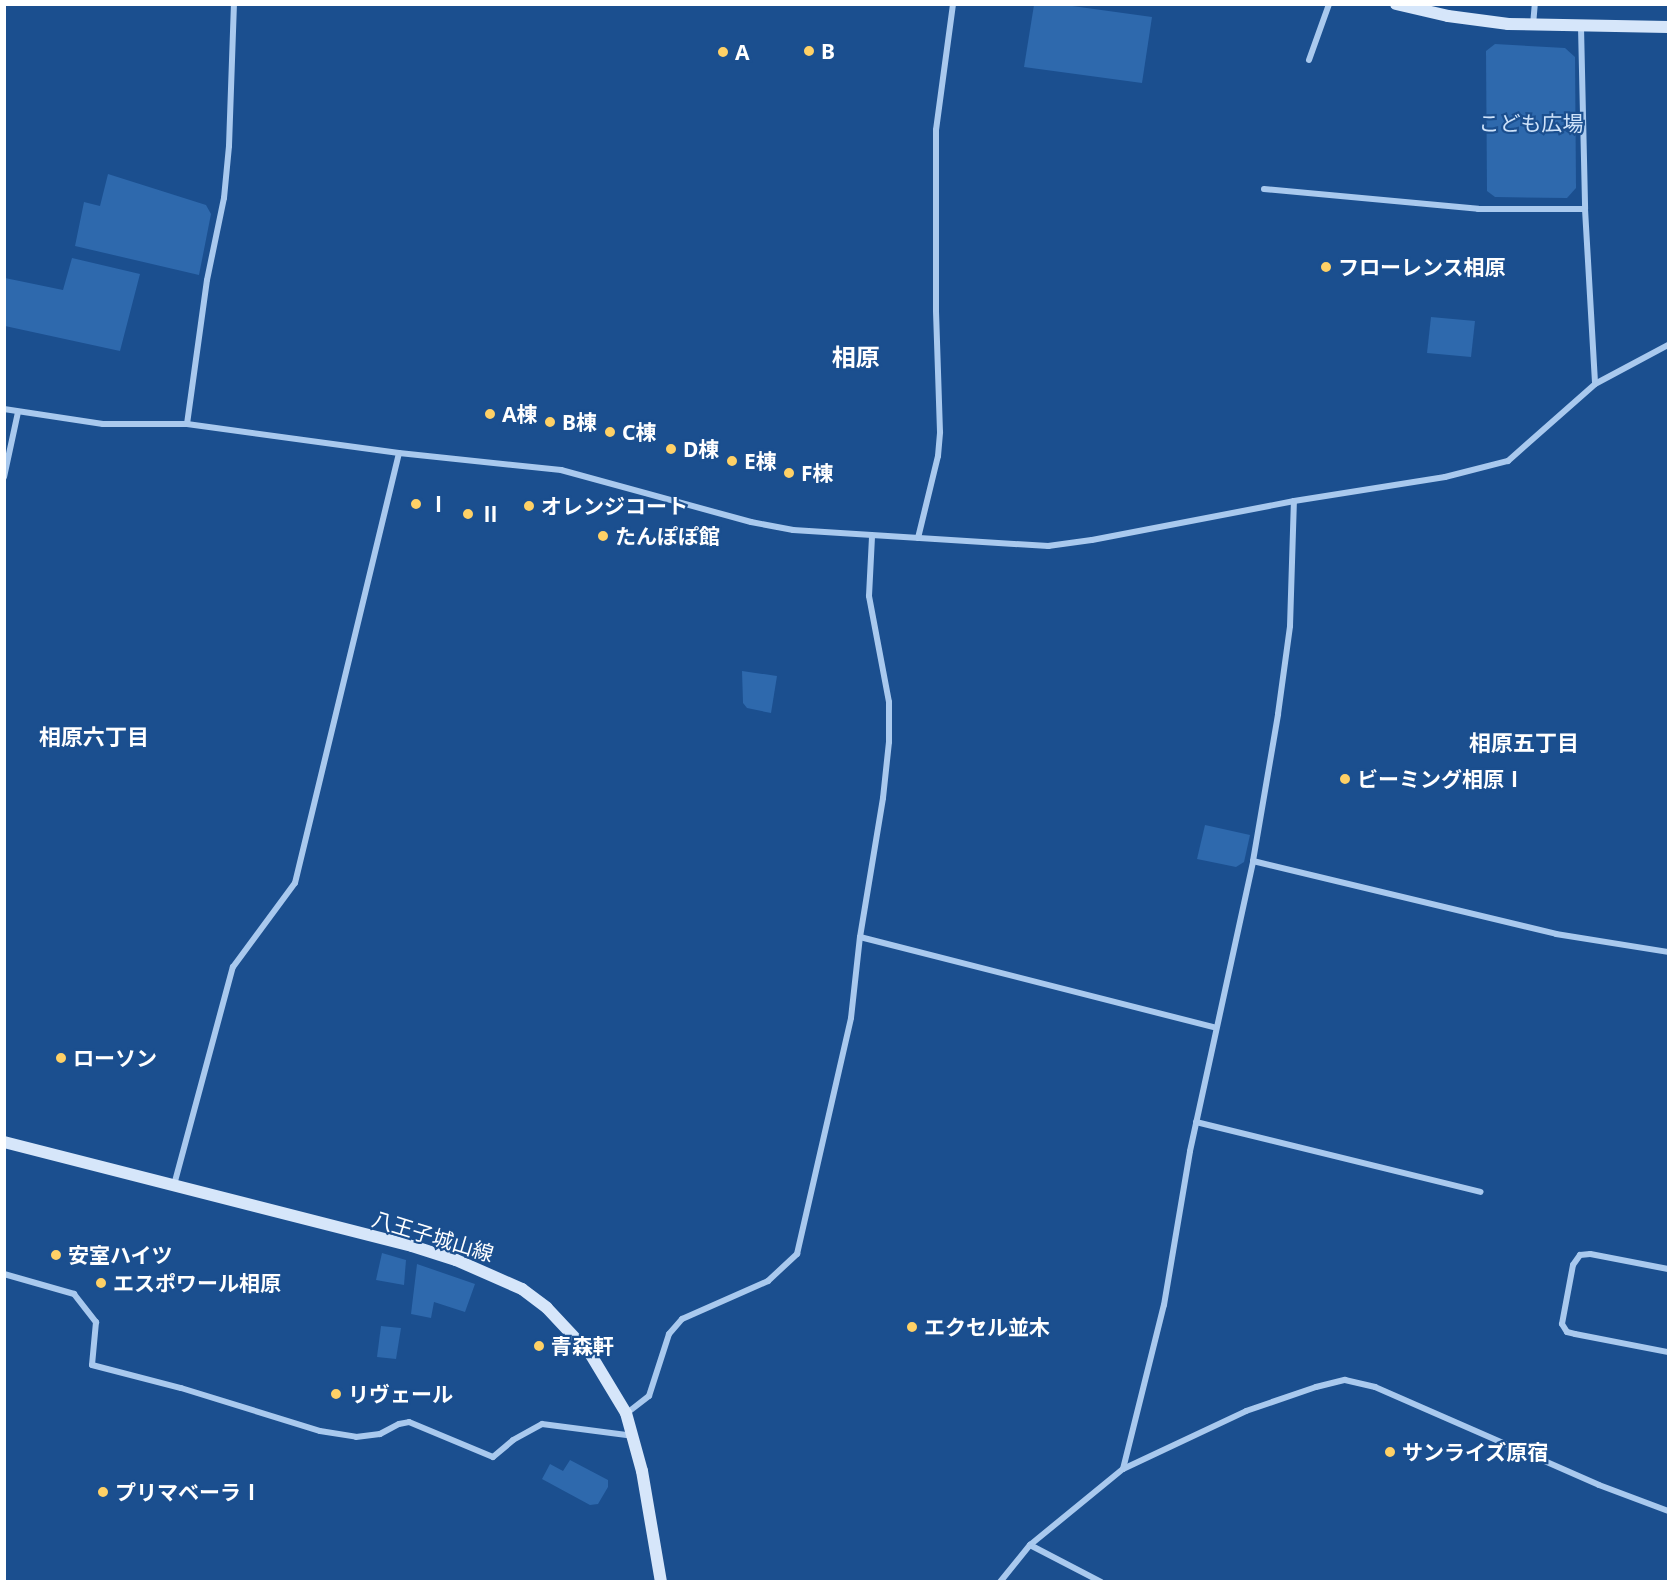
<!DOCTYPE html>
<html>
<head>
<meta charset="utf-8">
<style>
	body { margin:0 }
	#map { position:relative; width:1673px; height:1586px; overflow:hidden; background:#1b4f8f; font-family:"Noto Sans","Noto Sans JP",sans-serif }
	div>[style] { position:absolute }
	.green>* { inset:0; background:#2e69ad }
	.street>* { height:6px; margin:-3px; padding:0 3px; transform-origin:3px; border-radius:3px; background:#a9c9ee }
	.secondary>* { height:12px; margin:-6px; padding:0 6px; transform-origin:6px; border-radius:6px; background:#d6e6fa }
	.dots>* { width:16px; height:16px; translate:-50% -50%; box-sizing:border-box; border:3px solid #1b4f8f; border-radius:50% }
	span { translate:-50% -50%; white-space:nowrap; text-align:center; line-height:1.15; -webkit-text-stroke:4.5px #1b4f8f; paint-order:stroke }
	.poi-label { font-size:21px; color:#fff; font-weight:700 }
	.left { translate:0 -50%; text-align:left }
	.park-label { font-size:21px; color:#cfe3fa }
	.street-label { font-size:21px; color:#fff }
	.neighbourhood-label { font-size:22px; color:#fff; font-weight:700 }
	.quarter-label { font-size:24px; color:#fff; font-weight:700 }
	.frame { position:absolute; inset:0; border:6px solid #fff; pointer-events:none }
</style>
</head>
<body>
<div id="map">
	<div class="green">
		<div style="clip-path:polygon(1034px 5px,1065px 5px,1152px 17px,1142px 83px,1024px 67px)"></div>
		<div style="clip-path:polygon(1495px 44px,1565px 48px,1575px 57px,1576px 188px,1567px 198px,1495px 197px,1487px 191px,1486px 51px)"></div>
		<div style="clip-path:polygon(108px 174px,206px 205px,211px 214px,199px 275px,75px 246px,84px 202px,100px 206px)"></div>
		<div style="clip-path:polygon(72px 258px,140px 274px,120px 351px,5px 326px,5px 278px,63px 290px)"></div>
		<div style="clip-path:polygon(1431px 317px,1475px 321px,1471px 357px,1427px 353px)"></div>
		<div style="clip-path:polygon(742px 671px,777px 676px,771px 713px,747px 708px,743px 703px)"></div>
		<div style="clip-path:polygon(1205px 825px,1250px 835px,1244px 862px,1236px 867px,1197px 859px)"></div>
		<div style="clip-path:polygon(382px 1253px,406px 1260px,404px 1285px,376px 1280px)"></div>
		<div style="clip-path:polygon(417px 1264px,475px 1284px,465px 1312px,434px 1302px,431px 1318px,411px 1314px)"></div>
		<div style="clip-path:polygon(381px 1326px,401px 1328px,396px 1359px,377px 1357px)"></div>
		<div style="clip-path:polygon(570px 1460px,608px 1480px,608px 1487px,598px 1504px,590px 1505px,542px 1479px,550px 1464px,563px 1471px)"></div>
	</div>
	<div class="street">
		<div style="left:1533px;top:25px;width:21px;rotate:-85deg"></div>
		<div style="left:1581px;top:27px;width:182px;rotate:88.7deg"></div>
		<div style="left:1585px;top:209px;width:175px;rotate:86.7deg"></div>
		<div style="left:1309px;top:60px;width:59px;rotate:-70.3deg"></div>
		<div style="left:1264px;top:189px;width:215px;rotate:5.3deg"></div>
		<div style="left:1478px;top:209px;width:107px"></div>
		<div style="left:4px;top:409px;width:100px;rotate:8.6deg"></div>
		<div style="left:103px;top:424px;width:84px"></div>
		<div style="left:187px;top:424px;width:214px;rotate:7.8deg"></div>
		<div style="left:399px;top:453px;width:163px;rotate:6deg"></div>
		<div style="left:561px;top:470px;width:197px;rotate:15.3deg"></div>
		<div style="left:751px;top:522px;width:43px;rotate:10.8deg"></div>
		<div style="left:793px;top:530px;width:256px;rotate:3.6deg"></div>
		<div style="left:1048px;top:546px;width:44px;rotate:-7.8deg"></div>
		<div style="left:1092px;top:540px;width:206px;rotate:-10.9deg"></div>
		<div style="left:1294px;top:501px;width:153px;rotate:-9deg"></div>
		<div style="left:1445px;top:477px;width:65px;rotate:-14.3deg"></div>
		<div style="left:1508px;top:461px;width:116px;rotate:-41.5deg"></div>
		<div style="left:1595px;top:384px;width:83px;rotate:-28.1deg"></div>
		<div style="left:187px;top:424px;width:145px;rotate:-82.1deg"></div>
		<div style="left:207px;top:280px;width:84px;rotate:-78.3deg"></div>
		<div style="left:224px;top:198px;width:52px;rotate:-84.5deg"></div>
		<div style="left:229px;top:146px;width:142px;rotate:-88deg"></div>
		<div style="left:4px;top:477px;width:66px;rotate:-77.8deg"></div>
		<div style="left:918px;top:538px;width:84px;rotate:-76.3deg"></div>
		<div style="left:938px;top:456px;width:24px;rotate:-85deg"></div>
		<div style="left:940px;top:432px;width:122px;rotate:-91.9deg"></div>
		<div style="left:936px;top:310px;width:180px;rotate:-90deg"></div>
		<div style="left:936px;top:130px;width:127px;rotate:-82.3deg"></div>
		<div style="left:1253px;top:861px;width:312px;rotate:13.5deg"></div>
		<div style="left:1556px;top:934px;width:113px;rotate:9.1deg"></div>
		<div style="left:860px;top:937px;width:367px;rotate:14.3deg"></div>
		<div style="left:1196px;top:1122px;width:293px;rotate:13.8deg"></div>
		<div style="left:174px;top:1185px;width:226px;rotate:-74.9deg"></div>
		<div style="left:233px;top:967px;width:104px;rotate:-53.6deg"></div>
		<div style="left:295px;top:883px;width:442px;rotate:-76.4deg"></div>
		<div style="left:1668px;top:1269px;width:79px;rotate:-169.1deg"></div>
		<div style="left:1590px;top:1254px;width:10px;rotate:174deg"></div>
		<div style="left:1580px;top:1255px;width:12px;rotate:125deg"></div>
		<div style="left:1573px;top:1265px;width:60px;rotate:100.6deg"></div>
		<div style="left:1562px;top:1324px;width:9px;rotate:58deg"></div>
		<div style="left:1567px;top:1332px;width:8px;rotate:14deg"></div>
		<div style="left:1575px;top:1334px;width:95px;rotate:11deg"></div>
		<div style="left:4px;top:1274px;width:73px;rotate:15.9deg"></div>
		<div style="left:74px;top:1294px;width:36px;rotate:52deg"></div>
		<div style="left:96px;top:1322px;width:43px;rotate:95.3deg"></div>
		<div style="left:92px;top:1365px;width:92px;rotate:14.5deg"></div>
		<div style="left:181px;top:1388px;width:145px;rotate:17.2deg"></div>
		<div style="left:320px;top:1431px;width:36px;rotate:9deg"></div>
		<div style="left:356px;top:1437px;width:24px;rotate:-7deg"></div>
		<div style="left:380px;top:1434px;width:21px;rotate:-28deg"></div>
		<div style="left:399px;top:1424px;width:10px;rotate:-11deg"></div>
		<div style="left:409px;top:1422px;width:91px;rotate:22.6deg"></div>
		<div style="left:493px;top:1457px;width:26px;rotate:-40deg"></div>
		<div style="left:513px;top:1440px;width:33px;rotate:-29deg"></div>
		<div style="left:542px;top:1424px;width:93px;rotate:7.4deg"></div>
		<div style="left:627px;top:1413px;width:28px;rotate:-38deg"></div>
		<div style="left:649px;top:1396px;width:65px;rotate:-72.1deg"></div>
		<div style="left:669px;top:1334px;width:20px;rotate:-49deg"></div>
		<div style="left:682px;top:1319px;width:94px;rotate:-23.8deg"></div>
		<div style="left:768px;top:1281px;width:40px;rotate:-43deg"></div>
		<div style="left:797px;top:1254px;width:242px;rotate:-77.1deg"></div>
		<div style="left:851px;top:1018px;width:81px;rotate:-83.7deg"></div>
		<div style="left:860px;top:937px;width:141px;rotate:-80.6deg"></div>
		<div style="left:883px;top:798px;width:56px;rotate:-83.9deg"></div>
		<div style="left:889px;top:742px;width:40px;rotate:-90deg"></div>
		<div style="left:889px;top:702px;width:108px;rotate:-100.7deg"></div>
		<div style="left:869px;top:596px;width:60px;rotate:-87.1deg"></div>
		<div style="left:1123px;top:1469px;width:169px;rotate:-76deg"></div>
		<div style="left:1164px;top:1305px;width:156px;rotate:-80.4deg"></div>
		<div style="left:1190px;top:1151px;width:297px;rotate:-77.7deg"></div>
		<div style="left:1253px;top:861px;width:149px;rotate:-80.3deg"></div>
		<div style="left:1278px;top:714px;width:89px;rotate:-82.2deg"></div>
		<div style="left:1290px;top:626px;width:125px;rotate:-88.2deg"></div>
		<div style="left:1030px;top:1545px;width:80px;rotate:27.5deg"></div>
		<div style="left:1000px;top:1582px;width:48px;rotate:-51deg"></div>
		<div style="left:1030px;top:1545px;width:120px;rotate:-39.3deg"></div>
		<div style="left:1123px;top:1469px;width:136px;rotate:-25.2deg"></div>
		<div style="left:1246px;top:1411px;width:74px;rotate:-18.9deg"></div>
		<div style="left:1316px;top:1387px;width:30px;rotate:-14deg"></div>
		<div style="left:1345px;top:1380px;width:31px;rotate:13deg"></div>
		<div style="left:1375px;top:1387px;width:244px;rotate:23.6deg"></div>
		<div style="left:1599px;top:1485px;width:74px;rotate:20.6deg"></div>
	</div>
	<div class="secondary">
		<div style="left:1396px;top:4px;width:53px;rotate:13deg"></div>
		<div style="left:1448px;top:16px;width:61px;rotate:7.6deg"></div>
		<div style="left:1508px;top:24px;width:160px;rotate:1.1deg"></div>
		<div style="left:4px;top:1142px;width:421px;rotate:14.3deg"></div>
		<div style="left:412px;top:1246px;width:46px;rotate:17.7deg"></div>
		<div style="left:456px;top:1260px;width:72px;rotate:23.7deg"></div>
		<div style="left:522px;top:1289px;width:31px;rotate:37deg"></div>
		<div style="left:547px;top:1308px;width:64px;rotate:46.9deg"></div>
		<div style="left:591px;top:1355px;width:68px;rotate:58.9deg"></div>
		<div style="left:626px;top:1413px;width:60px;rotate:74.6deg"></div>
		<div style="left:642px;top:1471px;width:113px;rotate:80.3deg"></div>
	</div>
	<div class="dots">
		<div style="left:809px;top:51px;background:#ffd166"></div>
		<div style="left:723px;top:52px;background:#ffd166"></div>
		<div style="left:1326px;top:267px;background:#ffd166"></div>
		<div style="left:490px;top:414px;background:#ffd166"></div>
		<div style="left:550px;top:422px;background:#ffd166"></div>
		<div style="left:610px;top:432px;background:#ffd166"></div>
		<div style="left:671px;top:449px;background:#ffd166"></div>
		<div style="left:732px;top:461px;background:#ffd166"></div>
		<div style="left:789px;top:473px;background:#ffd166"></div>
		<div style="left:416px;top:504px;background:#ffd166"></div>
		<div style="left:529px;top:506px;background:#ffd166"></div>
		<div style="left:468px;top:514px;background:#ffd166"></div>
		<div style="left:603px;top:536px;background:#ffd166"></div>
		<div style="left:1345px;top:779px;background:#ffd166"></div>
		<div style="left:61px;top:1058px;background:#ffd166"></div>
		<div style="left:56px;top:1255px;background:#ffd166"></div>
		<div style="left:101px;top:1283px;background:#ffd166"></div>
		<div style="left:912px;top:1327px;background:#ffd166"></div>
		<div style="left:539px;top:1346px;background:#ffd166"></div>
		<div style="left:336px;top:1394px;background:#ffd166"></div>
		<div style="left:1390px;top:1452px;background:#ffd166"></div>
		<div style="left:103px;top:1492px;background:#ffd166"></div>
	</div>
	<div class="poi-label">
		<span class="left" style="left:821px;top:51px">B</span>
		<span class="left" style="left:735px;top:52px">A</span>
		<span class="left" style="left:1338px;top:267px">フローレンス相原</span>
		<span class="left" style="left:502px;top:414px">A棟</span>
		<span class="left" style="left:562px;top:422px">B棟</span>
		<span class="left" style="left:622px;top:432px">C棟</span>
		<span class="left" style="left:683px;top:449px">D棟</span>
		<span class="left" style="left:744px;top:461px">E棟</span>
		<span class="left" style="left:801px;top:473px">F棟</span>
		<span class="left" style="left:428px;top:504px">Ⅰ</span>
		<span class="left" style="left:541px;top:506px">オレンジコート</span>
		<span class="left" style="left:480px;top:514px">Ⅱ</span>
		<span class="left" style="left:615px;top:536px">たんぽぽ館</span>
		<span class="left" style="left:1357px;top:779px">ビーミング相原Ⅰ</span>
		<span class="left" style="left:73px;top:1058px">ローソン</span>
		<span class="left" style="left:68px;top:1255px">安室ハイツ</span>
		<span class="left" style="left:113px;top:1283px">エスポワール相原</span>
		<span class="left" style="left:924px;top:1327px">エクセル並木</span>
		<span class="left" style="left:551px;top:1346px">青森軒</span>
		<span class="left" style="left:348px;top:1394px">リヴェール</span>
		<span class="left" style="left:1402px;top:1452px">サンライズ原宿</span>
		<span class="left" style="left:115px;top:1492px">プリマベーラⅠ</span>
	</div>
	<div class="park-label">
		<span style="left:1531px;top:123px">こども広場</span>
	</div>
	<div class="street-label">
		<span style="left:433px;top:1236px;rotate:17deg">八王子城山線</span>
	</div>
	<div class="neighbourhood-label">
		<span style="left:94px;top:737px">相原六丁目</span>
		<span style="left:1524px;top:743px">相原五丁目</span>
	</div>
	<div class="quarter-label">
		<span style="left:856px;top:357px">相原</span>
	</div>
	<div class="frame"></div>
</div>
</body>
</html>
